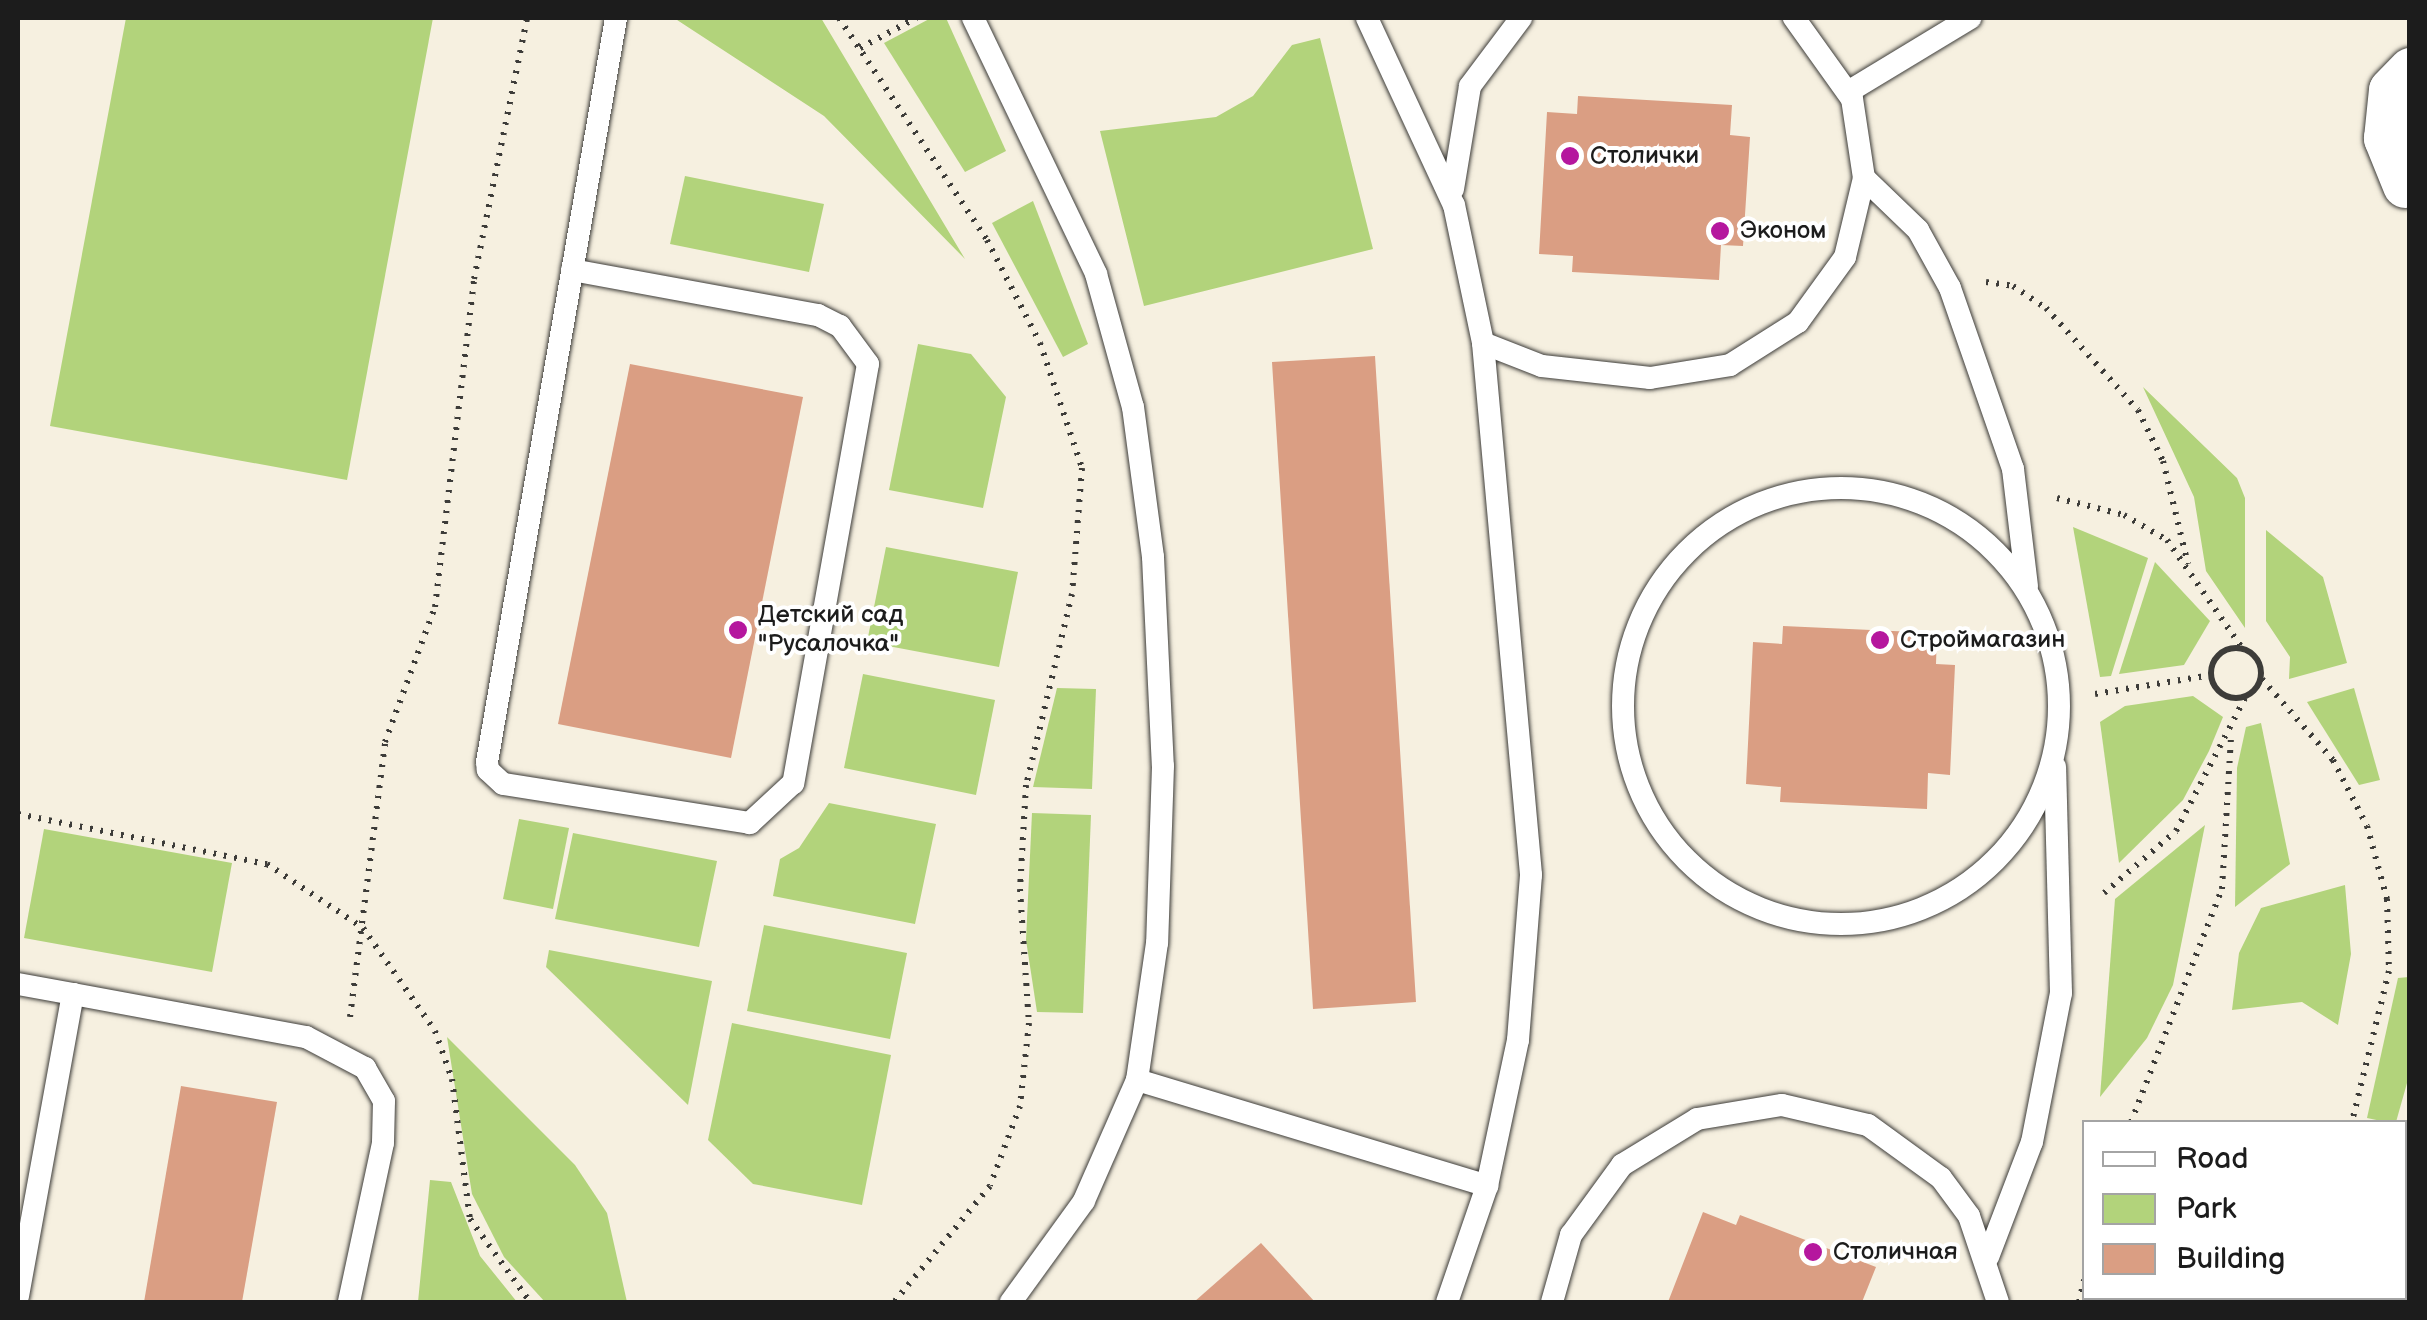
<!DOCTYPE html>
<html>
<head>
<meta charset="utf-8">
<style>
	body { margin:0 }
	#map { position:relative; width:2427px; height:1320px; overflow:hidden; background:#f6f0e0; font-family:"Balsamiq Sans",sans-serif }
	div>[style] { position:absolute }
	.green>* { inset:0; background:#b2d37b }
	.building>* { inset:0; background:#da9e83 }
	.path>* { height:6px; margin-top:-3px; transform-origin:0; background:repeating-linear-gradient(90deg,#3d3c39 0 2.5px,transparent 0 10.5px) }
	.path>.ring { margin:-3px; padding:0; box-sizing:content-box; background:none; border:6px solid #3d3c39; border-radius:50% }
	.roads { filter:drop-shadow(0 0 2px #3d3c39) drop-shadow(0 0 2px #3d3c39) }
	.service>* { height:22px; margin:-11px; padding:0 11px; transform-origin:11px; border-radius:11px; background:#fff }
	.service>.ring { margin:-11px; padding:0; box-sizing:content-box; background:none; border:22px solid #fff; border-radius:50% }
	.minor>* { height:45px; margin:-22.5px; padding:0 22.5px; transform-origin:22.5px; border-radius:22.5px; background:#fff }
	.dots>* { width:28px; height:28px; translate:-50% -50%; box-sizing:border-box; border:5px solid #fff; border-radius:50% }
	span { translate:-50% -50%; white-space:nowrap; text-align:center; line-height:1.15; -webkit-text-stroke:8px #fff; paint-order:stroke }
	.poi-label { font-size:25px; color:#1c1c1c }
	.left { translate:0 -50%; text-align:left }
	.frame { position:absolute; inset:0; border:20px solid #1c1c1c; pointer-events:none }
	.legend { position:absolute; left:2082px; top:1120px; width:325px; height:180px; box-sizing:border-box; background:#fff; border:2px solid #a4a4a4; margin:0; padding:12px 18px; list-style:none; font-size:30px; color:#1c1c1c }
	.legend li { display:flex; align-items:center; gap:20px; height:50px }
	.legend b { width:50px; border:2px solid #a4a4a4 }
</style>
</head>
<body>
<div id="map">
	<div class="green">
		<div style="clip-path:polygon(126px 18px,433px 18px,347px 480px,50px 426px)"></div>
		<div style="clip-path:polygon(674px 18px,821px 18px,965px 259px,824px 116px)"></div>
		<div style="clip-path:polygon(931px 18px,946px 18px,1006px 151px,965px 172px,884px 43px)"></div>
		<div style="clip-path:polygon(1320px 38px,1373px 249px,1144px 306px,1100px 131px,1216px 117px,1253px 96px,1292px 45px)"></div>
		<div style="clip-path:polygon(685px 176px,824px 204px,809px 272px,670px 244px)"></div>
		<div style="clip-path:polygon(1033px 201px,1088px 344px,1063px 357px,992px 223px)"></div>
		<div style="clip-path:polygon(918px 344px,971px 354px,1006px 397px,983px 508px,889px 490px)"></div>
		<div style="clip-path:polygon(2143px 387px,2237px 478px,2245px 498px,2245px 628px,2206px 571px,2194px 497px)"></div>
		<div style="clip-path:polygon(2073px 527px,2148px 558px,2111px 676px,2100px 677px)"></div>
		<div style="clip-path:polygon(2266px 530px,2323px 577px,2347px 663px,2289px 679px,2290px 657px,2266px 621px)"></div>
		<div style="clip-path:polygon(886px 547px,1018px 572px,999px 667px,867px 642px)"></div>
		<div style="clip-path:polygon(2155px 562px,2210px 621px,2184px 665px,2119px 674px)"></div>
		<div style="clip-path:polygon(863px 674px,995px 700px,976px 795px,844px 768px)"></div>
		<div style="clip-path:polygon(1057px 688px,1096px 689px,1092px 789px,1033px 787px)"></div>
		<div style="clip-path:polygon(2354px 688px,2380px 780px,2359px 785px,2307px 702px)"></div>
		<div style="clip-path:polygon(2193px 696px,2223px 717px,2209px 751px,2183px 800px,2119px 863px,2100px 722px,2125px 706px)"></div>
		<div style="clip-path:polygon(2261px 723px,2290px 864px,2235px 907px,2237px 768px,2246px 727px)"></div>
		<div style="clip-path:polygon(829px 803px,936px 824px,915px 924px,773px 896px,780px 859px,799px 848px)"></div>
		<div style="clip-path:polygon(1032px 813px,1091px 815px,1083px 1013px,1037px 1012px,1026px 940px)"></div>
		<div style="clip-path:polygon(519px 819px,569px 828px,553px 909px,503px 899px)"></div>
		<div style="clip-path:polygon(2205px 825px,2173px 985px,2147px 1038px,2100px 1097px,2115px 899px)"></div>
		<div style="clip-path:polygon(44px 829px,232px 863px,212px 972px,24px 938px)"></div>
		<div style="clip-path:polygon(573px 833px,717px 861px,699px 947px,555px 919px)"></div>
		<div style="clip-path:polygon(2345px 885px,2351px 954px,2338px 1025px,2302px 1002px,2232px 1010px,2239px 953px,2261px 908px)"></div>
		<div style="clip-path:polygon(764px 925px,907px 953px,890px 1039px,747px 1011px)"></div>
		<div style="clip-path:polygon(549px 950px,712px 981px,688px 1105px,546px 967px)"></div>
		<div style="clip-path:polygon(2409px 977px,2409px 1076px,2396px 1122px,2386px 1122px,2367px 1118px,2398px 978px)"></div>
		<div style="clip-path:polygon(732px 1023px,891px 1055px,862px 1205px,753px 1184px,708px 1140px)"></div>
		<div style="clip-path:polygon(447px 1037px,575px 1165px,607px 1213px,627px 1302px,545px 1302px,504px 1257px,472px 1194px)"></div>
		<div style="clip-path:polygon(430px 1180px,451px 1182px,480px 1256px,517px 1302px,418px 1302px)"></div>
		<div style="clip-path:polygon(2237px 1298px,2309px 1298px,2227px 1302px)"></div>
	</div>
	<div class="building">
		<div style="clip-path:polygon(1578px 96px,1732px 105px,1730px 135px,1750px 137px,1743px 246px,1721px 245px,1719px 280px,1572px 272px,1573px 256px,1539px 254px,1547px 112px,1577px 114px)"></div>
		<div style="clip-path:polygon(1375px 356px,1416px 1002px,1313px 1009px,1272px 362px)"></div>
		<div style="clip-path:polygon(630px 364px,803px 397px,731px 758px,558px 724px)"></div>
		<div style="clip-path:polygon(1783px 626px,1937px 633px,1936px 664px,1955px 665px,1950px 775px,1928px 773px,1927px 809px,1780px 802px,1781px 787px,1746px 784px,1753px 642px,1782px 644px)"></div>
		<div style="clip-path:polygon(181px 1086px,277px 1102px,242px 1302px,144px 1302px)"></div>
		<div style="clip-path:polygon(1703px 1212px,1736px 1225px,1740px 1215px,1876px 1267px,1862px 1302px,1668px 1302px)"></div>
		<div style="clip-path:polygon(1261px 1243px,1315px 1302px,1194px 1302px)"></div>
	</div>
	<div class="path">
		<div style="left:839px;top:18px;width:267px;rotate:56.3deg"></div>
		<div style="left:987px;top:240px;width:116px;rotate:62.8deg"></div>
		<div style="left:1040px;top:343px;width:132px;rotate:71.4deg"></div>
		<div style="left:1082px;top:468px;width:126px;rotate:94.5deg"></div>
		<div style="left:1072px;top:594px;width:196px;rotate:103.5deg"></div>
		<div style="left:1026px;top:785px;width:104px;rotate:93.3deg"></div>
		<div style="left:1020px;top:889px;width:134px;rotate:86.2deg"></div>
		<div style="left:1029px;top:1023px;width:83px;rotate:96.2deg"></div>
		<div style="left:1020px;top:1106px;width:85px;rotate:110.6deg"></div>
		<div style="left:990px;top:1186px;width:151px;rotate:129.6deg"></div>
		<div style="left:860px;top:48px;width:64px;rotate:-28.2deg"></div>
		<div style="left:1986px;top:282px;width:27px;rotate:8deg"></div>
		<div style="left:2013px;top:286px;width:40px;rotate:34deg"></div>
		<div style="left:2046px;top:308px;width:137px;rotate:48deg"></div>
		<div style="left:2138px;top:410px;width:57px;rotate:63.9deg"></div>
		<div style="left:2163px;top:461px;width:106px;rotate:76.4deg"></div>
		<div style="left:2057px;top:498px;width:69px;rotate:14.2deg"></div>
		<div style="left:2124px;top:515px;width:50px;rotate:30.2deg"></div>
		<div style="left:2167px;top:540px;width:131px;rotate:55.2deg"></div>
		<div class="ring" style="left:2211px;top:648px;width:44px;height:44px"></div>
		<div style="left:2262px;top:679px;width:108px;rotate:48.8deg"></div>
		<div style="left:2333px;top:760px;width:74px;rotate:62.7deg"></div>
		<div style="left:2367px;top:826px;width:76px;rotate:74.7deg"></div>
		<div style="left:2387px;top:899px;width:72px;rotate:88.4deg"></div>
		<div style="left:2389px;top:971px;width:155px;rotate:103.8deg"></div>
		<div style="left:2095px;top:694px;width:118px;rotate:-9.3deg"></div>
		<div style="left:18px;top:814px;width:254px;rotate:11.4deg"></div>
		<div style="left:267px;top:864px;width:115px;rotate:33.7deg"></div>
		<div style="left:363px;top:928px;width:126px;rotate:55deg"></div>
		<div style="left:435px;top:1031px;width:51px;rotate:70.5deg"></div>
		<div style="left:452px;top:1079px;width:141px;rotate:82.7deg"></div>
		<div style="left:470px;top:1219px;width:102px;rotate:54.1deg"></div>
		<div style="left:2104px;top:893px;width:95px;rotate:-40.7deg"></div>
		<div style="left:2176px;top:831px;width:150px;rotate:-62.6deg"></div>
		<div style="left:350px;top:1017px;width:277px;rotate:-82.7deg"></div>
		<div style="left:385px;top:742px;width:144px;rotate:-69.7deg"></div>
		<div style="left:435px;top:607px;width:330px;rotate:-83.2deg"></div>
		<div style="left:474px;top:279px;width:266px;rotate:-78.5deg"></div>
		<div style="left:2131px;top:1122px;width:250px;rotate:-68.7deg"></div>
		<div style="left:2222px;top:889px;width:152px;rotate:-86.6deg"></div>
		<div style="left:2175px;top:1298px;width:15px"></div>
		<div style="left:2079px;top:1302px;width:23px;rotate:-77deg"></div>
		<div style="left:2144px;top:1302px;width:4px;rotate:-63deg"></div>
	</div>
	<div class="roads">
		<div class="service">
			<div style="left:973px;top:18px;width:284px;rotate:64.3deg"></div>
			<div style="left:1096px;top:274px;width:138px;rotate:74.5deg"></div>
			<div style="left:1133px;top:407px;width:151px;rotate:82.4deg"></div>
			<div style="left:1153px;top:557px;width:209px;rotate:87.3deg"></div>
			<div style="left:1163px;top:766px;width:177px;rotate:91.9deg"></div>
			<div style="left:1157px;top:943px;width:138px;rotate:98.3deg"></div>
			<div style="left:1137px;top:1080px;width:132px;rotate:113.7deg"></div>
			<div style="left:1084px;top:1201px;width:125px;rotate:125.9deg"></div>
			<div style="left:1367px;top:18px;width:206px;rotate:65.1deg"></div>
			<div style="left:1454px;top:205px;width:141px;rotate:78.1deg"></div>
			<div style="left:1483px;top:343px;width:534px;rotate:84.84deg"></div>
			<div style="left:1531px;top:875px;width:166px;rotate:94.5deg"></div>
			<div style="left:1518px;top:1040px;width:149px;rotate:102deg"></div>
			<div style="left:1487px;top:1186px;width:123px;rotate:109deg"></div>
			<div style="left:1848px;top:92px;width:143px;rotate:-31.2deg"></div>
			<div style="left:1864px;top:178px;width:75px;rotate:43.9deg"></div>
			<div style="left:1918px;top:230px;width:66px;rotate:61.1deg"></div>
			<div style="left:1950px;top:288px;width:192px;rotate:70.8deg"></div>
			<div style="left:2013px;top:469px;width:118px;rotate:83.2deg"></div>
			<div style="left:1453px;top:189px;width:104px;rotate:-80.6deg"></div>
			<div style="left:1470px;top:86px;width:85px;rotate:-53.1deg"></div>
			<div style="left:572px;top:270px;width:250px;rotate:10.4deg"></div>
			<div style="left:818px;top:315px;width:25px;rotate:27deg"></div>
			<div style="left:840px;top:326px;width:47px;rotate:53.6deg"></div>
			<div style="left:868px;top:364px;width:426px;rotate:100.1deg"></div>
			<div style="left:793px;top:783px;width:59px;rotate:137.1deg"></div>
			<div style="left:750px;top:823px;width:250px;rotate:-171deg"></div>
			<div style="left:503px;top:784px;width:21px;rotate:-137deg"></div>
			<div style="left:488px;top:770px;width:8px;rotate:-97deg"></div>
			<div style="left:487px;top:762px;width:755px;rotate:-80.16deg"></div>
			<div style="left:1483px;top:343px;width:63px;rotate:21.3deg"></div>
			<div style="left:1542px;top:366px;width:109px;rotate:6.3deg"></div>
			<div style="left:1650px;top:378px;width:81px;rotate:-9.2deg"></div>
			<div style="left:1730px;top:365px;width:80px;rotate:-32.3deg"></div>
			<div style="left:1798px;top:322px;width:80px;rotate:-54.1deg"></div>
			<div style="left:1845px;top:257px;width:81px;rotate:-76.5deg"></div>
			<div style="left:1864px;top:178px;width:80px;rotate:-98.6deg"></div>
			<div style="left:1852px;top:99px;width:100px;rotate:-125.6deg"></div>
			<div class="ring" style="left:1623px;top:488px;width:414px;height:414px"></div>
			<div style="left:18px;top:984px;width:56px;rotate:10.3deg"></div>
			<div style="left:1137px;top:1080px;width:366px;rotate:16.8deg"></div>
			<div style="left:1988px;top:1257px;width:123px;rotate:-69.1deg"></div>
			<div style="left:2032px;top:1142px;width:152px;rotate:-79deg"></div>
			<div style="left:2061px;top:993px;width:226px;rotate:-91.5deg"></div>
			<div style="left:18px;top:1296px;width:307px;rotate:-79.7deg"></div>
			<div style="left:73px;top:994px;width:237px;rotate:10.5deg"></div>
			<div style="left:306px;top:1037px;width:67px;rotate:27.7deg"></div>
			<div style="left:365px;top:1068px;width:38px;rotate:60deg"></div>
			<div style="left:384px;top:1101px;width:42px;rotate:91.4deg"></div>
			<div style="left:383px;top:1143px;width:163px;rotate:102.1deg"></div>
			<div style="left:1552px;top:1302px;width:70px;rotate:-74.2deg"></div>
			<div style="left:1571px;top:1235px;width:87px;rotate:-53.9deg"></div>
			<div style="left:1622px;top:1165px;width:88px;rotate:-31.5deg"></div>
			<div style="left:1697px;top:1119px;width:86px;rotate:-9.4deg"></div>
			<div style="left:1782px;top:1105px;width:88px;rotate:13.1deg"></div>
			<div style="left:1868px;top:1125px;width:90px;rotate:36deg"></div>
			<div style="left:1941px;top:1178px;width:47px;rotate:53.6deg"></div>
			<div style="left:1969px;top:1216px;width:91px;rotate:71.4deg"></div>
		</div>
		<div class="minor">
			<div style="left:2405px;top:185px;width:51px;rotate:-112deg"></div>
			<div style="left:2386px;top:138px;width:48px;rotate:-84.1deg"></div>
			<div style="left:2391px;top:90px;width:28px;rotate:-46deg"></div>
		</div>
	</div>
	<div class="dots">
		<div style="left:1570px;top:156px;background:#b5179e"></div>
		<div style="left:1720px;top:231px;background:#b5179e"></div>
		<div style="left:738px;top:630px;background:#b5179e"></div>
		<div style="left:1880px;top:640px;background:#b5179e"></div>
		<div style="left:1813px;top:1252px;background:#b5179e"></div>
	</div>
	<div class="poi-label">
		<span class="left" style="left:1590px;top:156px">Столички</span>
		<span class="left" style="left:1740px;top:231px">Эконом</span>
		<span class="left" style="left:758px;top:630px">Детский сад<br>"Русалочка"</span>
		<span class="left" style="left:1900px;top:640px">Строймагазин</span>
		<span class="left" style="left:1833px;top:1252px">Столичная</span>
	</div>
	<div class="frame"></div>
	<ul class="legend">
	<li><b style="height:12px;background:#fff"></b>Road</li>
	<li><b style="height:28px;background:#b2d37b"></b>Park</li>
	<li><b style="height:28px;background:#da9e83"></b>Building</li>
	</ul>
</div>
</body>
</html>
